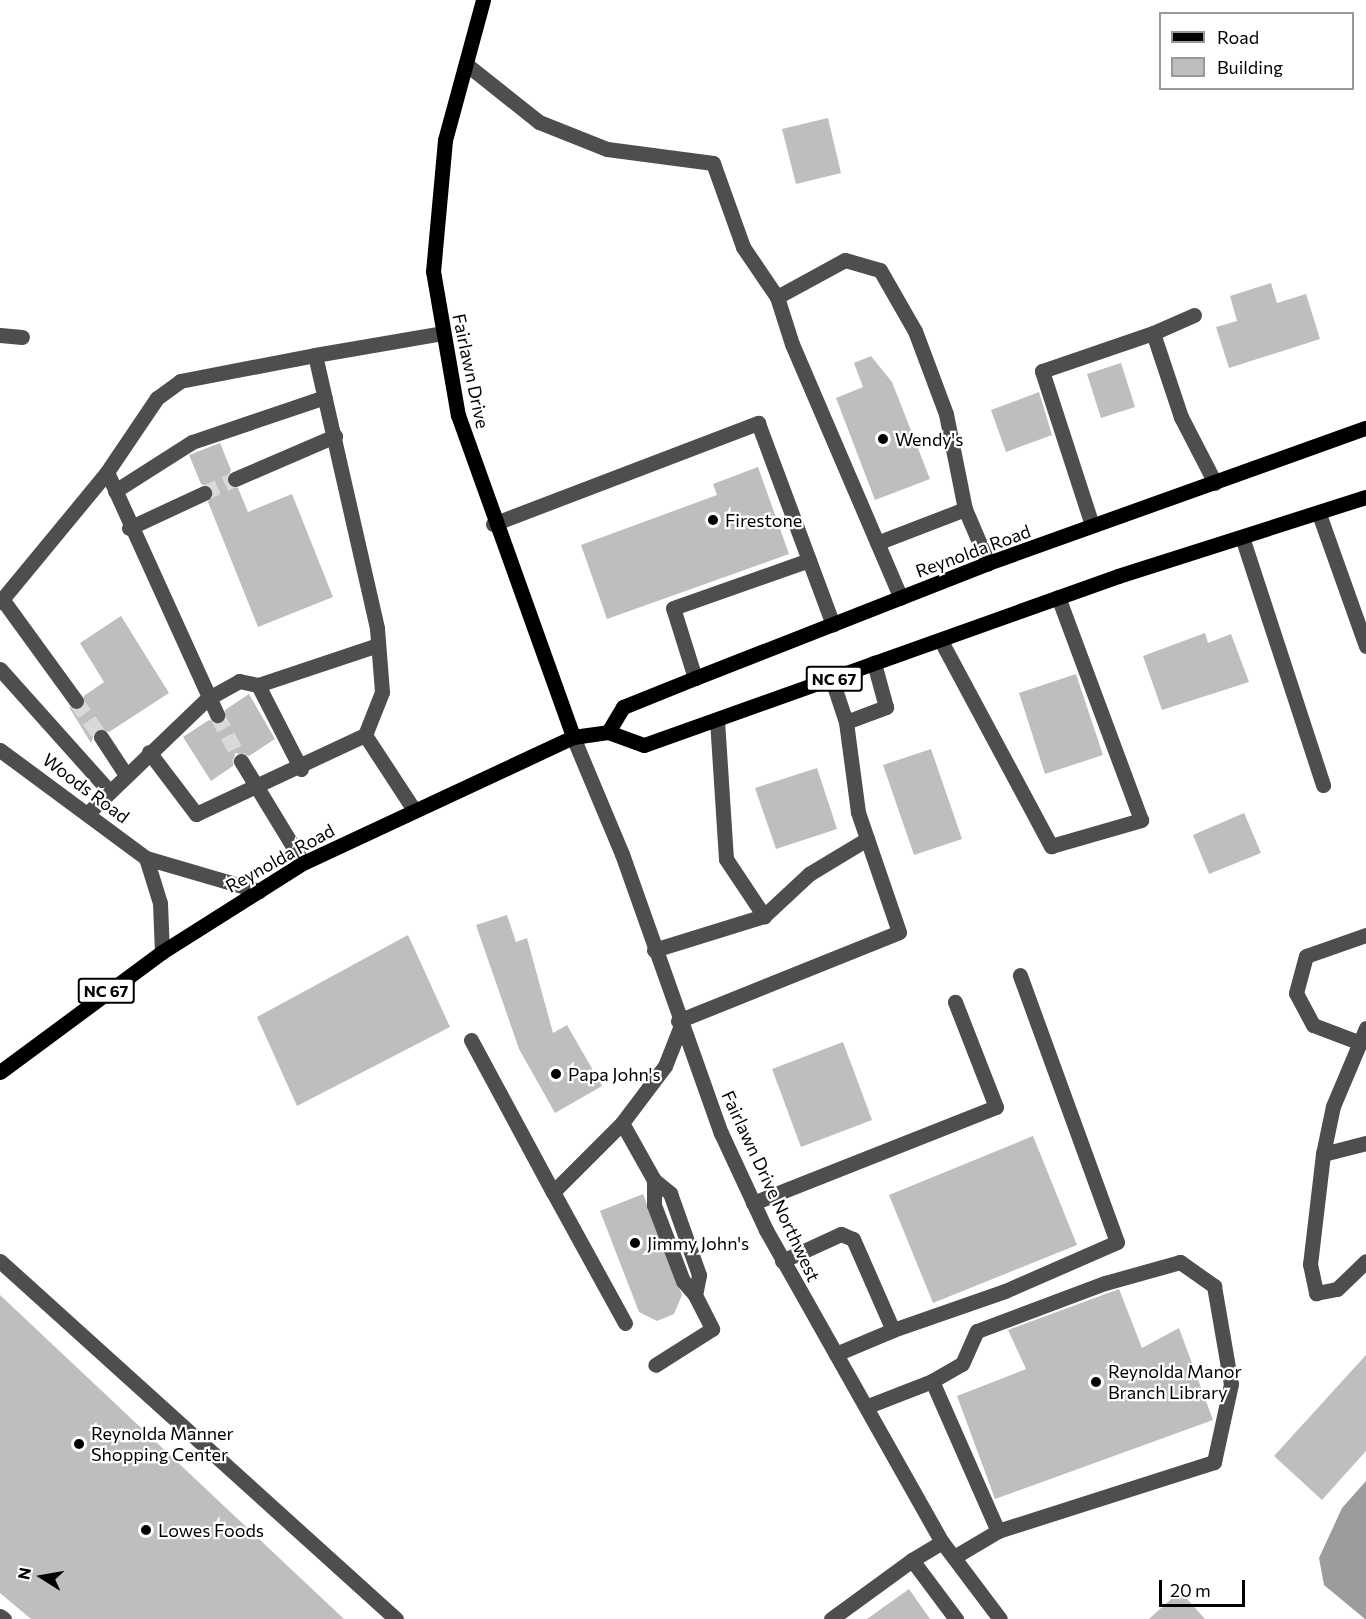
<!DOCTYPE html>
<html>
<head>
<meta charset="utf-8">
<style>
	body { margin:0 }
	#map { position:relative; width:1366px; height:1619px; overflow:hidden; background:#fff; font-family:Commissioner,sans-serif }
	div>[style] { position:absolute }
	.water>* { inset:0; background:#9c9c9c }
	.building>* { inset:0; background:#bebebe }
	.minor-tunnel>* { height:15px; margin-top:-7.5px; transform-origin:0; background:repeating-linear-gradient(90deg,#d9d9d9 0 15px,transparent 0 23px) }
	.minor>* { height:15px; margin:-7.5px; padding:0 7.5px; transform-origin:7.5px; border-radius:7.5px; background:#4e4e4e }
	.major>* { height:15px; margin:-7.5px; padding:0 7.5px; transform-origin:7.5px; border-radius:7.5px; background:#000 }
	.dots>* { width:16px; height:16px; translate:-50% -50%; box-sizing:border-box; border:3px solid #fff; border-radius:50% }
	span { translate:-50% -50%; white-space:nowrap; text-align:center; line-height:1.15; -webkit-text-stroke:4.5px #fff; paint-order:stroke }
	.shield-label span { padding:2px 4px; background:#fff; border:2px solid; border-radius:4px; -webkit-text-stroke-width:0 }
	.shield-label { font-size:16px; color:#000; font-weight:700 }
	.street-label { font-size:18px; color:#000 }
	.poi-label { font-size:18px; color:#000 }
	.left { translate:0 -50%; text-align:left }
	.legend { position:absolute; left:1159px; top:12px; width:195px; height:78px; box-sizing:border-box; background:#fff; border:2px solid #999; margin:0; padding:8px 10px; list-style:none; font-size:18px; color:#000 }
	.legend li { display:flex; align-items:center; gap:12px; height:30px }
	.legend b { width:30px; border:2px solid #999 }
	.north { position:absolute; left:12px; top:1547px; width:60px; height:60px; -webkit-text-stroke:4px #fff; paint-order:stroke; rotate:281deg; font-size:16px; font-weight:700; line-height:24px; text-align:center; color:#000 }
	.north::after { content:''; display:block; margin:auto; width:21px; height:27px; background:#000; clip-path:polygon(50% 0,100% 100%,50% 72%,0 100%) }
	.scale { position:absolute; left:1159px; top:1580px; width:86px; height:27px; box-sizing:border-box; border:3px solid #000; border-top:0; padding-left:8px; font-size:18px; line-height:21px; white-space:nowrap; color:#000; -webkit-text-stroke:4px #fff; paint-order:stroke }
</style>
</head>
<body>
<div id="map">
	<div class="water">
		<div style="clip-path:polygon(1366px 1481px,1366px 1619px,1365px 1619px,1324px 1585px,1319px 1558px,1342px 1508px)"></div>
	</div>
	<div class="building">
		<div style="clip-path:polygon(828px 118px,841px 173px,796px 184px,782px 129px)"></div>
		<div style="clip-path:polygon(1271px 283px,1277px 303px,1306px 294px,1320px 339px,1229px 368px,1216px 327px,1237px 321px,1230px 296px)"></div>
		<div style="clip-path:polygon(871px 356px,892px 382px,930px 479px,875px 500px,836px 398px,863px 387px,854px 363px)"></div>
		<div style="clip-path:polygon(1121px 363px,1135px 407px,1101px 418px,1087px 374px)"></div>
		<div style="clip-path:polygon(1039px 392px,1052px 435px,1006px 452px,991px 410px)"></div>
		<div style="clip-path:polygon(220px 443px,231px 470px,226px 482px,238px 488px,248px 512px,292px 494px,333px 597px,258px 627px,208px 502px,213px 489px,201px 484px,189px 455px)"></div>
		<div style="clip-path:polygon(758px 467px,789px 554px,607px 619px,581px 545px,717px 495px,713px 484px)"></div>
		<div style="clip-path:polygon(121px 616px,169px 693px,109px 732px,96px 729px,91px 743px,69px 707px,81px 709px,84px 696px,104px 682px,80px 643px)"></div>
		<div style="clip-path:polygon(1205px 633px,1208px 643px,1231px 634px,1249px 682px,1162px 710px,1143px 656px)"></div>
		<div style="clip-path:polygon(1076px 674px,1103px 755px,1045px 774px,1019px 693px)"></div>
		<div style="clip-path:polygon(249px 694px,275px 739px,249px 756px,235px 753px,233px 766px,211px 781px,183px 737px,209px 720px,222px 724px,225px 710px)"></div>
		<div style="clip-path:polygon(931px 749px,962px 839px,914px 855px,883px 765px)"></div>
		<div style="clip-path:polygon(817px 768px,837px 829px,776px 849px,755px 788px)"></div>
		<div style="clip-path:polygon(1244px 813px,1261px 853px,1209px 874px,1193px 835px)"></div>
		<div style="clip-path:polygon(507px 915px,516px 942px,527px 938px,553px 1033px,567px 1025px,602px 1086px,555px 1113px,519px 1049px,476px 925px)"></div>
		<div style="clip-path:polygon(408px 935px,450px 1027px,297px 1106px,257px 1017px)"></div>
		<div style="clip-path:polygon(843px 1042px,872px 1120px,801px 1147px,772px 1069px)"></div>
		<div style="clip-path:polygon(1033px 1136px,1077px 1245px,933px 1303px,889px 1195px)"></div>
		<div style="clip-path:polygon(643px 1194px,682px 1295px,674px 1314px,657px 1321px,639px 1312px,600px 1211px)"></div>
		<div style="clip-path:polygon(1119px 1289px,1142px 1348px,1179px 1328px,1213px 1420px,995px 1499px,957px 1396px,1026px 1369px,1008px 1330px)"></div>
		<div style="clip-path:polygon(0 1295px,344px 1619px,31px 1619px,0 1593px)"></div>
		<div style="clip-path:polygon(1366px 1355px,1366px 1451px,1322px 1500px,1274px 1456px)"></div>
		<div style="clip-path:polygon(909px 1589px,930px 1619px,867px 1619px)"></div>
		<div style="clip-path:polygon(1180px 1591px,1205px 1619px,1149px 1619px)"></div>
	</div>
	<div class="minor-tunnel">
		<div style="left:204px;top:493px;width:34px;rotate:-24deg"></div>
		<div style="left:76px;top:701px;width:44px;rotate:55.2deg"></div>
		<div style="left:217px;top:715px;width:52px;rotate:62.4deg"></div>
	</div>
	<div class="minor">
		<div style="left:466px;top:64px;width:93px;rotate:38.5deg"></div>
		<div style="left:539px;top:122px;width:73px;rotate:21.7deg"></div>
		<div style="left:607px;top:149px;width:107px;rotate:7.5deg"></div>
		<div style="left:713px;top:163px;width:89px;rotate:70.3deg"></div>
		<div style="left:743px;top:247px;width:60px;rotate:55.8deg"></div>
		<div style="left:777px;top:297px;width:49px;rotate:72.3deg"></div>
		<div style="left:792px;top:344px;width:276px;rotate:66.8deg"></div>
		<div style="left:777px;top:297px;width:77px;rotate:-28.6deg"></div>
		<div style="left:845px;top:260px;width:36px;rotate:16deg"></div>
		<div style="left:880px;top:270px;width:70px;rotate:60.2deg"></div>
		<div style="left:915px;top:331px;width:89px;rotate:69.5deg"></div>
		<div style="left:946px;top:414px;width:97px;rotate:78.7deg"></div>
		<div style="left:965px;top:509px;width:94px;rotate:158.9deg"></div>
		<div style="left:1194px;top:315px;width:45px;rotate:156.3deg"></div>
		<div style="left:1153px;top:333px;width:89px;rotate:71.6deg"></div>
		<div style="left:1181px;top:417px;width:74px;rotate:62.7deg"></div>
		<div style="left:0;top:335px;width:22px;rotate:5deg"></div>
		<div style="left:107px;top:472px;width:267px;rotate:65.6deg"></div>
		<div style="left:235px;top:479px;width:109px;rotate:-23.3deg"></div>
		<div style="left:115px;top:491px;width:91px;rotate:-32.5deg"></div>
		<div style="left:192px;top:442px;width:140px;rotate:-18.7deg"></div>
		<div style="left:965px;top:509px;width:59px;rotate:66.9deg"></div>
		<div style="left:1319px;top:514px;width:140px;rotate:70.4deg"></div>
		<div style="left:493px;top:524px;width:284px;rotate:-20.9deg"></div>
		<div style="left:758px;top:423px;width:215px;rotate:69.6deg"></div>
		<div style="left:1092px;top:525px;width:162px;rotate:-108deg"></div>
		<div style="left:1042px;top:371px;width:117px;rotate:-18.9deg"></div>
		<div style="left:129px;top:528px;width:83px;rotate:-25deg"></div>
		<div style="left:1242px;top:537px;width:261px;rotate:71.9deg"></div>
		<div style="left:2px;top:599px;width:126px;rotate:54deg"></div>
		<div style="left:0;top:602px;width:168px;rotate:-50.5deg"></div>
		<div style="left:107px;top:472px;width:89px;rotate:-56deg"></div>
		<div style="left:157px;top:398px;width:29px;rotate:-36deg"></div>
		<div style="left:180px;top:381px;width:137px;rotate:-10.9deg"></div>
		<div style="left:941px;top:641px;width:233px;rotate:61.8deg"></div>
		<div style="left:1051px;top:846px;width:94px;rotate:-16.1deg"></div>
		<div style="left:1141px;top:820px;width:238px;rotate:-110.4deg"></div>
		<div style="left:0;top:669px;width:162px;rotate:48.2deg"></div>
		<div style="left:695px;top:678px;width:73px;rotate:-107.4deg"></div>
		<div style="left:673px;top:608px;width:144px;rotate:-19.4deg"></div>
		<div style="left:717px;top:720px;width:139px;rotate:86.3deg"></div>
		<div style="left:726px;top:859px;width:69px;rotate:56.3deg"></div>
		<div style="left:846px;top:722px;width:43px;rotate:-20.6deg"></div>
		<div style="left:886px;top:707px;width:46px;rotate:-105.3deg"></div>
		<div style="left:365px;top:735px;width:46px;rotate:-68.4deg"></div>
		<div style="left:382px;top:692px;width:64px;rotate:-94.5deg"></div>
		<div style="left:377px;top:628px;width:280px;rotate:-102.8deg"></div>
		<div style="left:315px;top:355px;width:129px;rotate:-9.8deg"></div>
		<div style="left:101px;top:737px;width:45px;rotate:56.7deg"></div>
		<div style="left:573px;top:737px;width:127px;rotate:67.3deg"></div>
		<div style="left:622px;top:854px;width:296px;rotate:70.5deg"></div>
		<div style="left:721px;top:1133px;width:107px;rotate:65.1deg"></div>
		<div style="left:766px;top:1230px;width:358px;rotate:60.6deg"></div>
		<div style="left:942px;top:1542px;width:96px;rotate:53deg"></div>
		<div style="left:0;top:750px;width:182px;rotate:36.5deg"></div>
		<div style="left:146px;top:858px;width:118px;rotate:16.3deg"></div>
		<div style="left:149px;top:752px;width:78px;rotate:52.8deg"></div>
		<div style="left:196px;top:814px;width:187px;rotate:-25.1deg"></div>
		<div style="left:365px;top:735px;width:90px;rotate:56.8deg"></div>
		<div style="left:241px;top:761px;width:119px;rotate:58.7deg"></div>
		<div style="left:301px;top:769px;width:94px;rotate:-117.1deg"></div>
		<div style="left:258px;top:685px;width:126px;rotate:-18.4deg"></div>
		<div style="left:89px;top:812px;width:163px;rotate:-43.8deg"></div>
		<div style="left:207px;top:699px;width:37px;rotate:-29deg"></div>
		<div style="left:239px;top:681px;width:19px;rotate:12deg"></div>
		<div style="left:146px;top:858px;width:47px;rotate:72.7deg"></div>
		<div style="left:160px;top:903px;width:49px;rotate:87.7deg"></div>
		<div style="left:654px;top:950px;width:115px;rotate:-17.2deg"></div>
		<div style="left:764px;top:916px;width:62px;rotate:-43deg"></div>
		<div style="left:809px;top:874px;width:68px;rotate:-31.1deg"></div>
		<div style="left:678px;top:1021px;width:238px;rotate:-21.9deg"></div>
		<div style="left:899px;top:932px;width:127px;rotate:-108.9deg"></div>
		<div style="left:858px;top:812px;width:91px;rotate:-97.6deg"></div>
		<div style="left:846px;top:722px;width:44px;rotate:-108.4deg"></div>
		<div style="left:1366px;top:1028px;width:85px;rotate:112.9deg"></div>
		<div style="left:1333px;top:1106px;width:49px;rotate:101.8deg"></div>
		<div style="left:1323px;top:1154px;width:111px;rotate:96.7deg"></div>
		<div style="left:1310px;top:1264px;width:30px;rotate:78deg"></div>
		<div style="left:1316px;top:1293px;width:21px;rotate:-11deg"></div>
		<div style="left:1337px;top:1289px;width:40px;rotate:-44deg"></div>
		<div style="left:471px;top:1040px;width:173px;rotate:61.7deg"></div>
		<div style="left:1358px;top:1042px;width:48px;rotate:-159.3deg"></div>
		<div style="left:1313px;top:1025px;width:36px;rotate:-118deg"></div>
		<div style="left:1296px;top:993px;width:38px;rotate:-75deg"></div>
		<div style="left:1306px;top:956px;width:64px;rotate:-19.3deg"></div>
		<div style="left:622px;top:1123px;width:65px;rotate:60.7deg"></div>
		<div style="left:654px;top:1180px;width:21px;rotate:39deg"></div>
		<div style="left:670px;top:1193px;width:87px;rotate:70.5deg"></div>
		<div style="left:699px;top:1275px;width:20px;rotate:101deg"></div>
		<div style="left:695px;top:1295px;width:38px;rotate:63deg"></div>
		<div style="left:712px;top:1329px;width:67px;rotate:147.7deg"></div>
		<div style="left:1323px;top:1154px;width:44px;rotate:-14.3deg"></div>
		<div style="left:654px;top:1180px;width:25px;rotate:90deg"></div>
		<div style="left:654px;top:1205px;width:81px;rotate:69.1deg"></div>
		<div style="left:683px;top:1281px;width:18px;rotate:49deg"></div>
		<div style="left:753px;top:1203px;width:261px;rotate:-21.6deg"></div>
		<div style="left:996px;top:1107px;width:113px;rotate:-111.3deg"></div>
		<div style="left:0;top:1261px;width:534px;rotate:42.11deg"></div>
		<div style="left:782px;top:1261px;width:65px;rotate:-24.6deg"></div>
		<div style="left:841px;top:1234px;width:13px;rotate:23deg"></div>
		<div style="left:853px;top:1239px;width:99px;rotate:66.3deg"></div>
		<div style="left:893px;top:1330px;width:62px;rotate:157.2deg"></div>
		<div style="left:625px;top:1323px;width:149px;rotate:-118.8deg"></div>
		<div style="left:553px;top:1192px;width:98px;rotate:-45deg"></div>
		<div style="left:622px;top:1123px;width:71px;rotate:-53deg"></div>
		<div style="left:665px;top:1066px;width:41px;rotate:-68.5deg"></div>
		<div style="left:893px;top:1330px;width:119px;rotate:-19.2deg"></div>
		<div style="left:1005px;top:1291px;width:122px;rotate:-23.6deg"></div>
		<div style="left:1117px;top:1242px;width:284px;rotate:-110deg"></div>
		<div style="left:932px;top:1381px;width:34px;rotate:-30deg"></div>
		<div style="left:962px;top:1364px;width:36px;rotate:-66deg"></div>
		<div style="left:977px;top:1331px;width:137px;rotate:-20.6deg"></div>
		<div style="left:1105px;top:1283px;width:78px;rotate:-15.6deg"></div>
		<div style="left:1180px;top:1262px;width:42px;rotate:35.2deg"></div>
		<div style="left:1214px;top:1286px;width:99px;rotate:80.2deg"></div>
		<div style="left:1231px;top:1384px;width:80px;rotate:102.3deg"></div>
		<div style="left:1214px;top:1462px;width:227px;rotate:162.3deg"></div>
		<div style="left:998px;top:1531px;width:51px;rotate:149.4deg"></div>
		<div style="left:868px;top:1406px;width:69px;rotate:-21.3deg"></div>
		<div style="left:932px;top:1381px;width:164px;rotate:66.3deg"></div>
		<div style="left:942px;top:1542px;width:35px;rotate:149deg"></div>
		<div style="left:912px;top:1560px;width:74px;rotate:53.3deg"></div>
		<div style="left:0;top:1616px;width:5px;rotate:37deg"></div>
		<div style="left:831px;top:1619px;width:100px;rotate:-36.1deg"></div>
	</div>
	<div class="major">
		<div style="left:483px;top:0;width:145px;rotate:105.2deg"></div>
		<div style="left:445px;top:140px;width:132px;rotate:95.2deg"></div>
		<div style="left:433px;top:271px;width:146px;rotate:80.2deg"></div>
		<div style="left:458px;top:415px;width:342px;rotate:70.3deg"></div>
		<div style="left:608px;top:732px;width:29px;rotate:-59deg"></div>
		<div style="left:623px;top:707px;width:78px;rotate:-21.9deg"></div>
		<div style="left:695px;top:678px;width:315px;rotate:-21.4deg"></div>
		<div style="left:988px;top:563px;width:401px;rotate:-19.7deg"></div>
		<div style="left:0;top:1072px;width:202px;rotate:-36.5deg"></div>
		<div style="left:162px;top:952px;width:167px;rotate:-32.3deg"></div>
		<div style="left:303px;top:863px;width:298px;rotate:-25deg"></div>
		<div style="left:573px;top:737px;width:35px;rotate:-8deg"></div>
		<div style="left:608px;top:732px;width:38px;rotate:20deg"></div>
		<div style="left:644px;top:745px;width:503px;rotate:-19.62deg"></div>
		<div style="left:1118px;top:576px;width:260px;rotate:-17.7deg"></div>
	</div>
	<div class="dots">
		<div style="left:883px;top:439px;background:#000"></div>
		<div style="left:713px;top:520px;background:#000"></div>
		<div style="left:556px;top:1074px;background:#000"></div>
		<div style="left:635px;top:1243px;background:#000"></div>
		<div style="left:1096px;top:1382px;background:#000"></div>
		<div style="left:79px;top:1444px;background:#000"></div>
		<div style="left:146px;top:1530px;background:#000"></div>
	</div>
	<div class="shield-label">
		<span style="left:834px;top:679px">NC 67</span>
		<span style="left:106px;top:991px">NC 67</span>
	</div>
	<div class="street-label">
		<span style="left:471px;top:371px;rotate:78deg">Fairlawn Drive</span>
		<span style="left:973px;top:551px;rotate:-20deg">Reynolda Road</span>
		<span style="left:86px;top:788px;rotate:37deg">Woods Road</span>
		<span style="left:280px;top:858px;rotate:-29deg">Reynolda Road</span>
		<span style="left:771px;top:1186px;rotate:65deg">Fairlawn Drive Northwest</span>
	</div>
	<div class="poi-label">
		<span class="left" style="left:895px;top:439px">Wendy's</span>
		<span class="left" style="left:725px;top:520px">Firestone</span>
		<span class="left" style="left:568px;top:1074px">Papa John's</span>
		<span class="left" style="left:647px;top:1243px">Jimmy John's</span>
		<span class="left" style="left:1108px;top:1382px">Reynolda Manor<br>Branch Library</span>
		<span class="left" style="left:91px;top:1444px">Reynolda Manner<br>Shopping Center</span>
		<span class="left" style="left:158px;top:1530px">Lowes Foods</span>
	</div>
	<ul class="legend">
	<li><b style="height:8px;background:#000"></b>Road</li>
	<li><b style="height:16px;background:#bebebe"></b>Building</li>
	</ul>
	<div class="north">N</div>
	<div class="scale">20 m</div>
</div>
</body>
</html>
